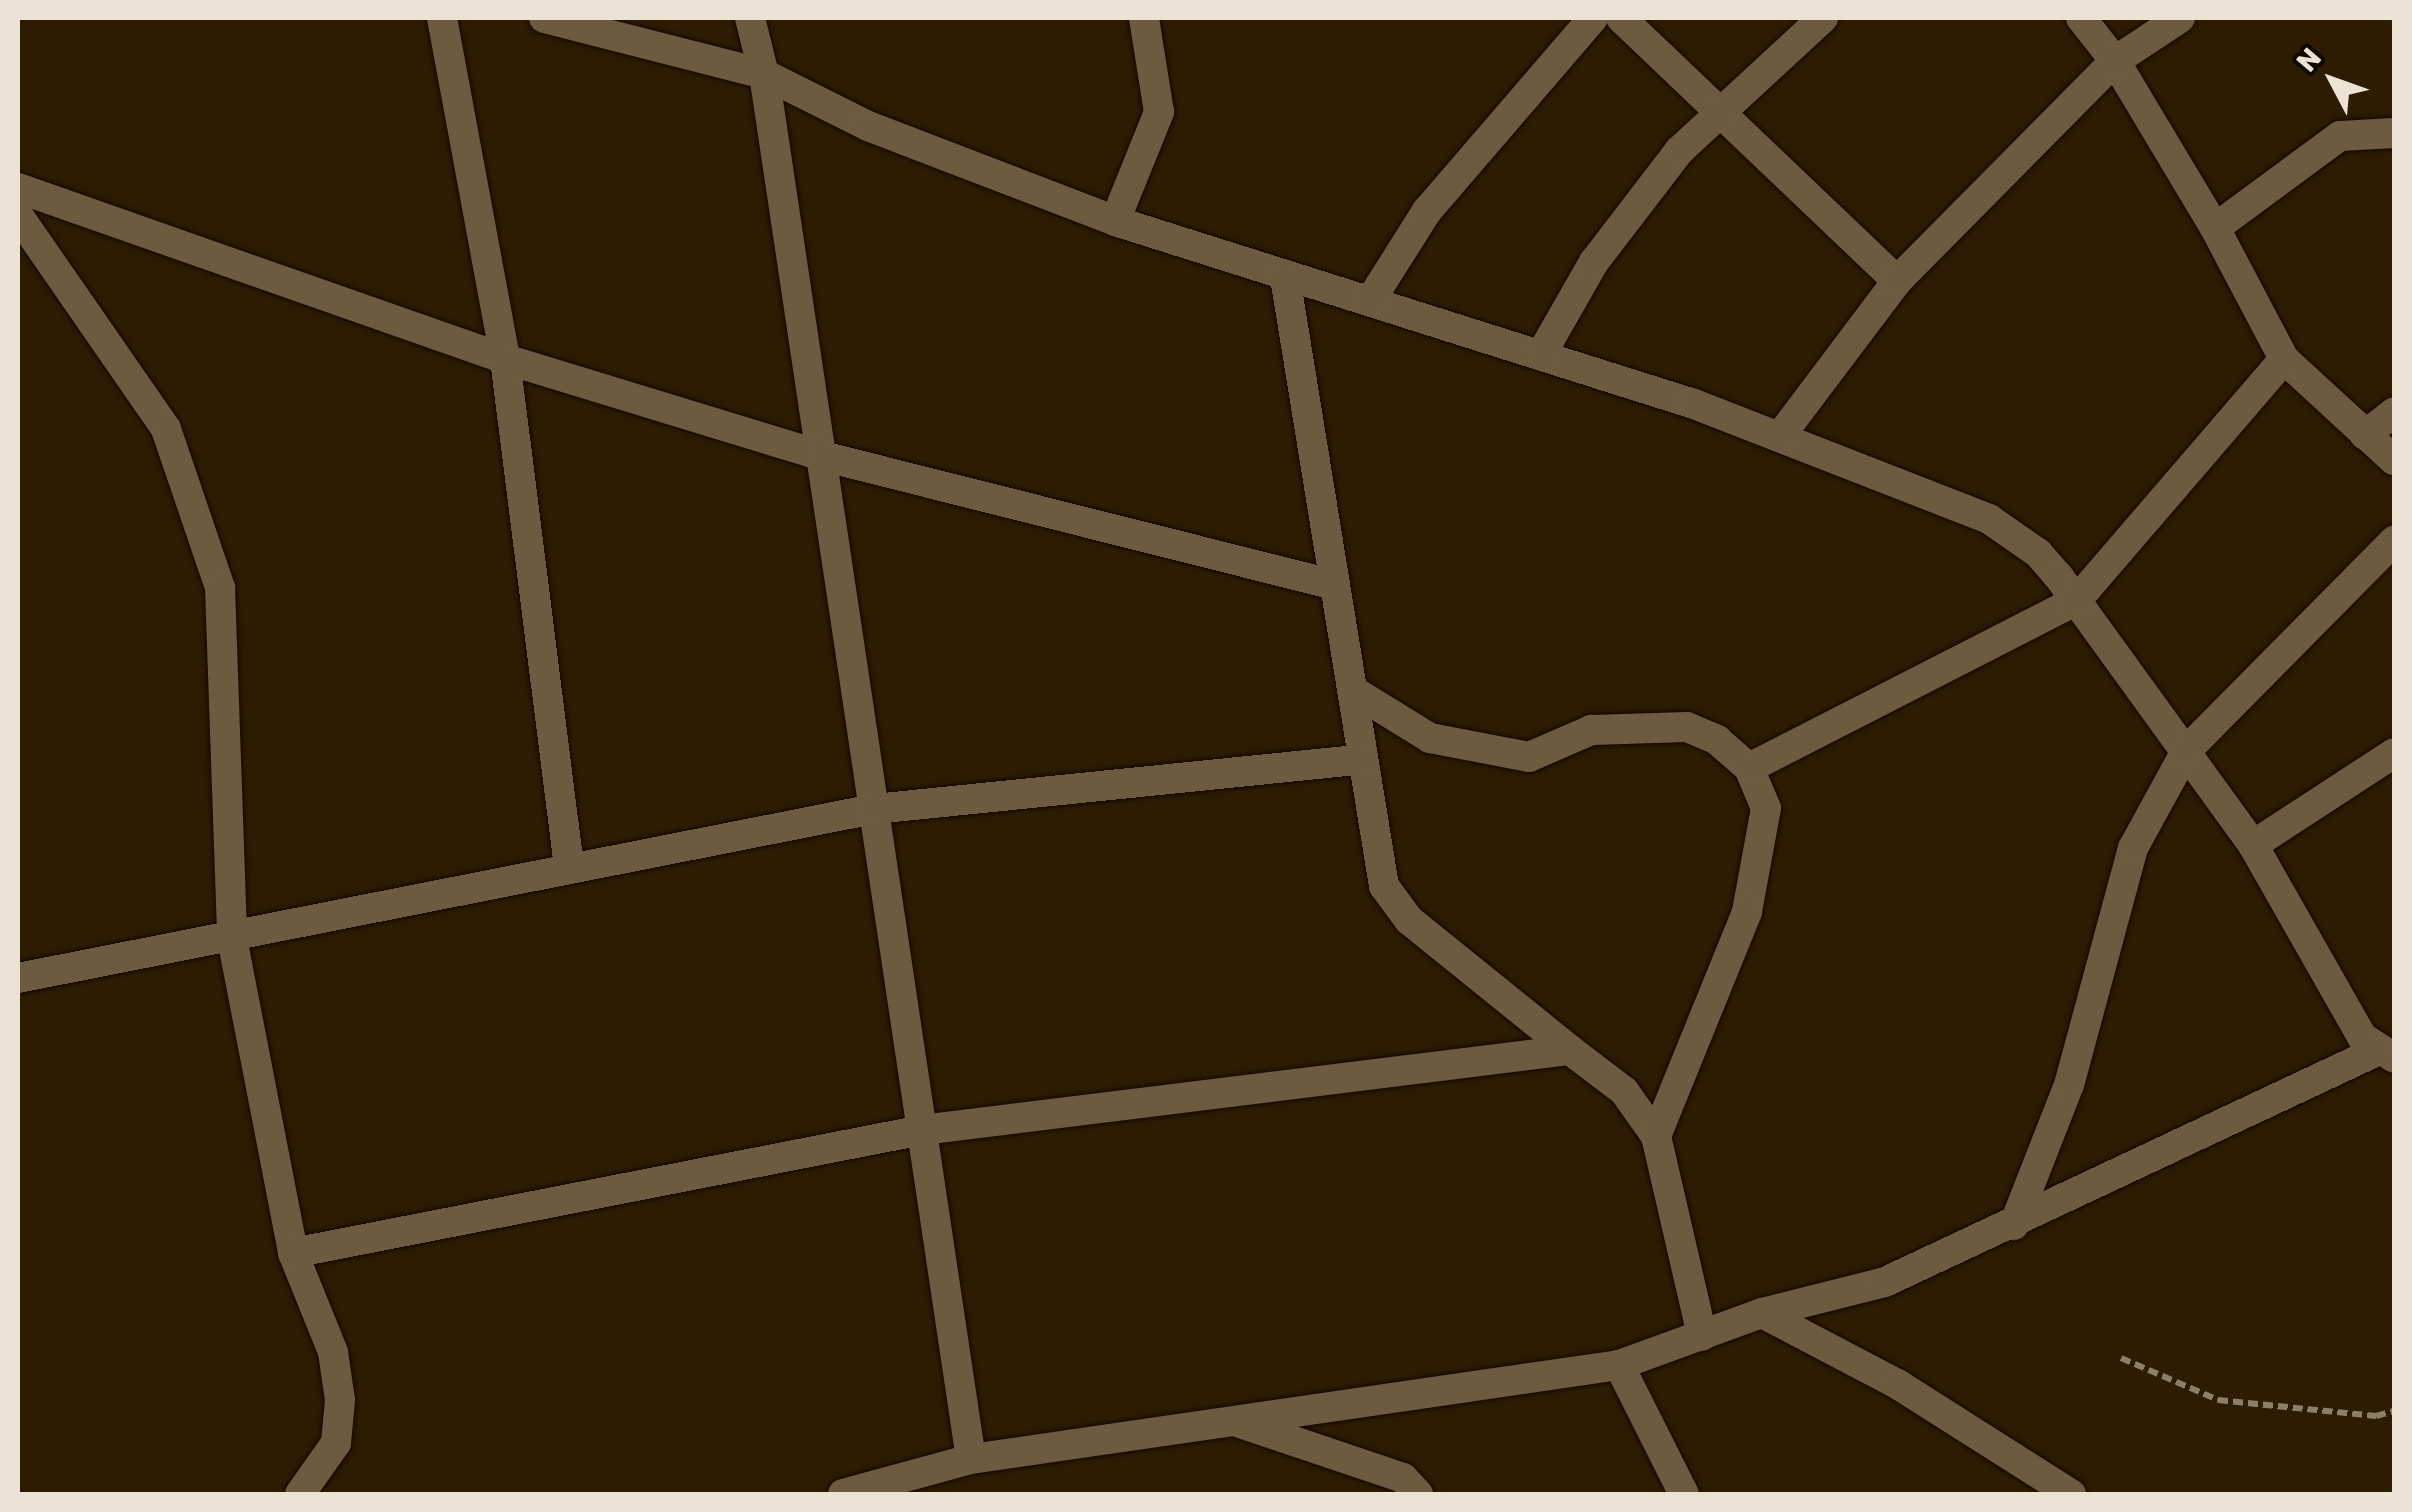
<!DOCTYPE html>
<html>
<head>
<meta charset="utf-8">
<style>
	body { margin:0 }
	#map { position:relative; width:2412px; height:1512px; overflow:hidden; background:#2c1d02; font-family:Rubik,sans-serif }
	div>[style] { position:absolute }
	.path>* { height:6px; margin-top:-3px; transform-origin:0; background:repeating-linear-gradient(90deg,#8c7f6a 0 10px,transparent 0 15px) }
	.roads { filter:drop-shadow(0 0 2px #140700) drop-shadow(0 0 2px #140700) }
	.minor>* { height:30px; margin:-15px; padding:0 15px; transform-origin:15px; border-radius:15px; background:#6c5b3f }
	span { translate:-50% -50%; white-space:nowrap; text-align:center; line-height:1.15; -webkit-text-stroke:8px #0f0902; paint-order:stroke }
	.frame { position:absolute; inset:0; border:20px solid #ede3d4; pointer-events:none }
	.north { position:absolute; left:2282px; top:30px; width:100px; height:100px; -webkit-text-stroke:8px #0f0902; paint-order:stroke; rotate:311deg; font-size:28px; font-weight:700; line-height:40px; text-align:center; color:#ede3d4 }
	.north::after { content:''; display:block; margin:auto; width:35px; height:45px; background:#ede3d4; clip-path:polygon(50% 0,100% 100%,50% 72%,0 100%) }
</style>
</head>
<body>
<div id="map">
	<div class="path">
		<div style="left:2121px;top:1358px;width:106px;rotate:23.4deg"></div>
		<div style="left:2218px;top:1400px;width:159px;rotate:5.8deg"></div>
		<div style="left:2376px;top:1416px;width:19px;rotate:-16deg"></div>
	</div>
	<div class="roads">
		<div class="minor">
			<div style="left:442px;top:18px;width:347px;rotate:79.5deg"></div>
			<div style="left:505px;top:359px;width:512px;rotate:82.82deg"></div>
			<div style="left:544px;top:18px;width:227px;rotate:14.3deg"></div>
			<div style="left:764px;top:74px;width:116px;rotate:26.6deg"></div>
			<div style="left:868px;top:126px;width:265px;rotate:21deg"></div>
			<div style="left:1115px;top:221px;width:607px;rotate:17.54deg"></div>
			<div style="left:1694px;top:404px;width:317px;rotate:21.3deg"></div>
			<div style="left:1989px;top:519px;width:60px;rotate:34.8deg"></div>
			<div style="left:2038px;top:553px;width:32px;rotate:49deg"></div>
			<div style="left:2059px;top:577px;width:331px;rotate:54.1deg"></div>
			<div style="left:2253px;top:845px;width:221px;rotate:60.4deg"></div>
			<div style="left:2362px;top:1037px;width:38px;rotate:33deg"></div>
			<div style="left:750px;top:18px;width:58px;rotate:76deg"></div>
			<div style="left:764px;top:74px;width:1400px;rotate:81.5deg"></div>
			<div style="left:1621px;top:18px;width:381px;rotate:43.6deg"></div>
			<div style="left:2081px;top:18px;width:55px;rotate:51.7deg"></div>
			<div style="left:2115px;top:61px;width:195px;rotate:59.1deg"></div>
			<div style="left:2215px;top:228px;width:148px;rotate:62.2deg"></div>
			<div style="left:2284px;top:359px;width:149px;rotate:42.6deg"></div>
			<div style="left:18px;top:188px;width:516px;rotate:19.35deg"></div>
			<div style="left:505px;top:359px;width:332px;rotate:17deg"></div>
			<div style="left:822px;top:456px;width:529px;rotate:14.12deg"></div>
			<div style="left:18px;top:215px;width:260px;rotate:55.3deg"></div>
			<div style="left:166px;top:429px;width:168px;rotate:71.2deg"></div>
			<div style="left:220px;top:588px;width:350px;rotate:88deg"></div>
			<div style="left:232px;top:938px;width:321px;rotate:79deg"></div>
			<div style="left:293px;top:1253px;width:107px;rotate:68deg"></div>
			<div style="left:333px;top:1352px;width:49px;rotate:81.7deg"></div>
			<div style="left:340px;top:1400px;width:43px;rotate:95.3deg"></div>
			<div style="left:336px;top:1443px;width:62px;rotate:125.2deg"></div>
			<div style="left:1115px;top:221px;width:118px;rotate:-68deg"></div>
			<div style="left:1159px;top:112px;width:95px;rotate:-99.1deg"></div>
			<div style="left:2215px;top:228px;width:155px;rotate:-36.4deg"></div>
			<div style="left:2340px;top:136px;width:54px;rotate:-3.2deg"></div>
			<div style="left:1285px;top:277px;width:617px;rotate:80.77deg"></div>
			<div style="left:1384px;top:886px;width:42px;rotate:53.7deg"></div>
			<div style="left:1409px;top:920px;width:207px;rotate:38.9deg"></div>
			<div style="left:1370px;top:301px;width:107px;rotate:-57.7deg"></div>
			<div style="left:1427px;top:211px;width:255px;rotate:-49.3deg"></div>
			<div style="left:1542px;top:353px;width:105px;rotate:-60.3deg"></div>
			<div style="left:1594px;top:262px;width:141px;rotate:-52.5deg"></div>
			<div style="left:1680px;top:150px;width:195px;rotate:-42.7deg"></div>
			<div style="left:1781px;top:435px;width:193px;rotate:-53deg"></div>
			<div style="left:1897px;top:281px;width:310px;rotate:-45.3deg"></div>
			<div style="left:2115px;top:61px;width:78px;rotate:-33.5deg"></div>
			<div style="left:2365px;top:435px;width:37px;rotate:-38deg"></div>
			<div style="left:1352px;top:690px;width:92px;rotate:31.6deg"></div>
			<div style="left:1430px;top:738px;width:101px;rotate:10.9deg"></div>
			<div style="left:1529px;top:757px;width:68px;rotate:-23.5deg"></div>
			<div style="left:1591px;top:730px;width:96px;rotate:-1.8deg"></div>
			<div style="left:1687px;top:727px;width:33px;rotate:23deg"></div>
			<div style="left:1717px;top:740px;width:43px;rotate:41.2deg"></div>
			<div style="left:1749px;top:768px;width:43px;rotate:67deg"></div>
			<div style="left:1766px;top:808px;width:106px;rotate:100.4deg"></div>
			<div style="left:1747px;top:912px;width:242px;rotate:112.1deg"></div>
			<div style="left:1749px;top:768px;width:367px;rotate:-27.1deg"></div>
			<div style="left:2076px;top:601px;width:319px;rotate:-49.3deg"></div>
			<div style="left:2253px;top:845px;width:168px;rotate:-33.1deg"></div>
			<div style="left:18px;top:978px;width:873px;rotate:-11.17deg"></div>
			<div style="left:874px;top:809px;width:492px;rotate:-5.8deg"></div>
			<div style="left:2014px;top:1225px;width:150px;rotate:-68.6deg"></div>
			<div style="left:2069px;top:1085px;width:245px;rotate:-74.9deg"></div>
			<div style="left:2133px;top:848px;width:111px;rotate:-61.3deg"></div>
			<div style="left:2186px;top:751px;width:296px;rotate:-45.3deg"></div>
			<div style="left:293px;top:1253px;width:641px;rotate:-11.06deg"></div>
			<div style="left:922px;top:1130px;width:653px;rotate:-7.04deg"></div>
			<div style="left:1570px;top:1050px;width:68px;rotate:37.2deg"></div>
			<div style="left:1624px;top:1091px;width:55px;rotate:54.6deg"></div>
			<div style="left:1656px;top:1136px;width:205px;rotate:77deg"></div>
			<div style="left:1762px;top:1313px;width:155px;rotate:27.7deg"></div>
			<div style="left:1899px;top:1385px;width:204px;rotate:32.4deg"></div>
			<div style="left:1619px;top:1365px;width:144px;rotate:63.3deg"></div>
			<div style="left:1240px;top:1423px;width:172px;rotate:18.6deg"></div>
			<div style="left:1403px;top:1478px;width:22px;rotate:47deg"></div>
			<div style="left:843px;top:1494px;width:133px;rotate:-15.3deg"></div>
			<div style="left:971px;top:1459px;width:655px;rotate:-8.25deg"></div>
			<div style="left:1619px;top:1365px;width:152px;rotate:-20deg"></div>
			<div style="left:1762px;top:1313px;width:127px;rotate:-14.1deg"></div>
			<div style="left:1885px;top:1282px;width:544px;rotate:-25.15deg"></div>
		</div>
	</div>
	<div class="frame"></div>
	<div class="north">N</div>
</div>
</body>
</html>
